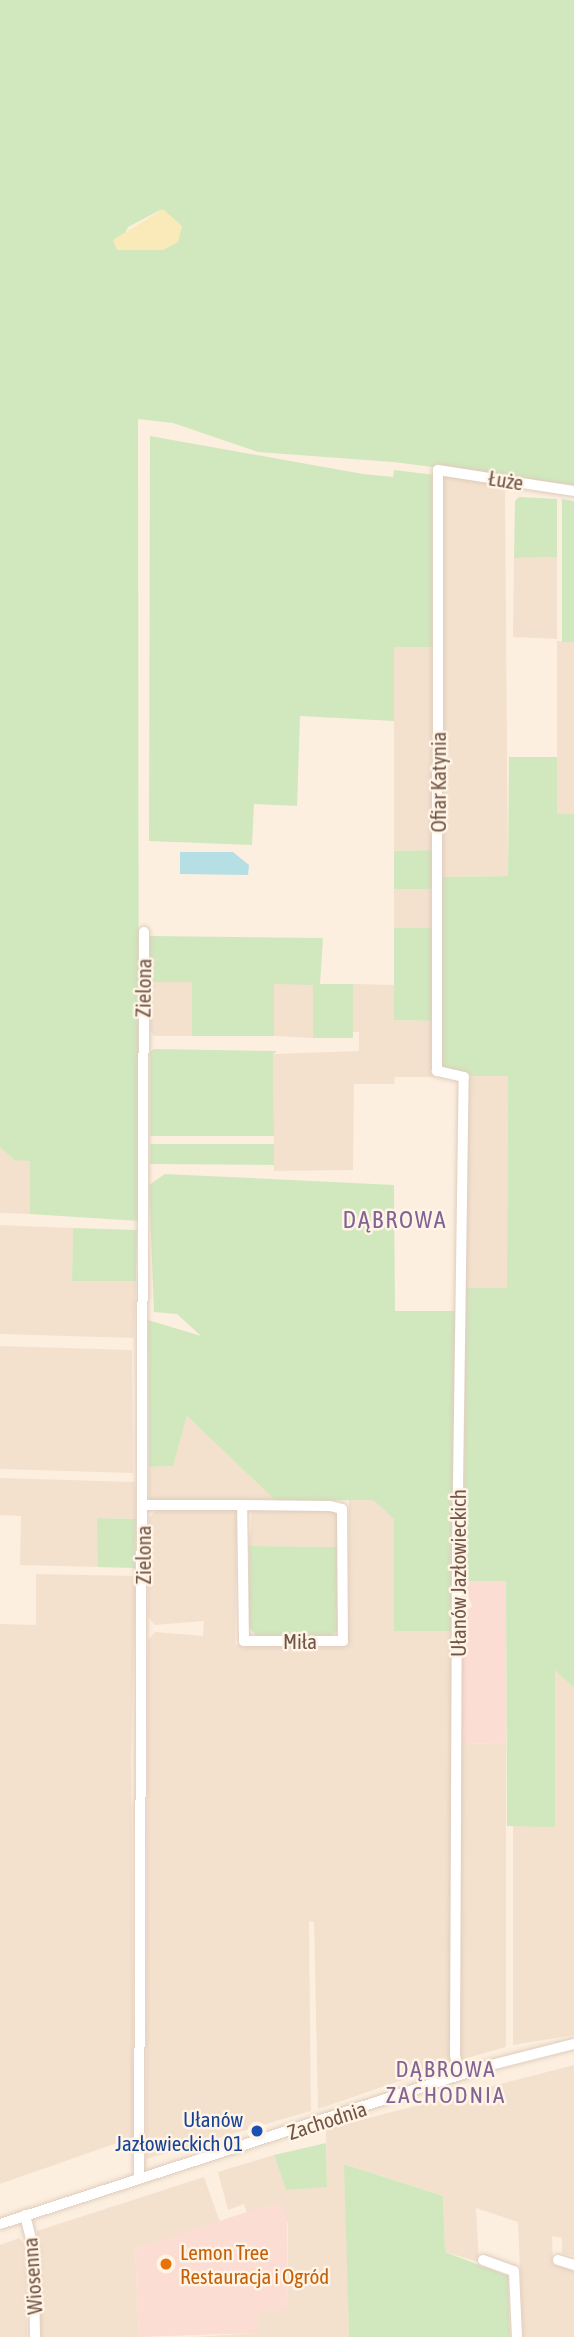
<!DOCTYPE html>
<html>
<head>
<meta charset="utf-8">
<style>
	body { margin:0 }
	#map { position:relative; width:574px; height:2337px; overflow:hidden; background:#fcefdf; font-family:"Asap Condensed",sans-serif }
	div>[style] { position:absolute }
	.residential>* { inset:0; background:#f3e1ce }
	.commercial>* { inset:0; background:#fcddd3 }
	.green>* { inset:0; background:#d1e8be }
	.sand>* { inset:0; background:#fbeab9 }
	.water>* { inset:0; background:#b5dfe4 }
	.roads { filter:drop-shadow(0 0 2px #dfcbbc) drop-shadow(0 0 2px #dfcbbc) }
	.minor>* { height:10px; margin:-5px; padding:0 5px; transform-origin:5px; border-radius:5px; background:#fff }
	.dots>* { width:19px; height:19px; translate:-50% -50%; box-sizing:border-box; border:4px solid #fff4e5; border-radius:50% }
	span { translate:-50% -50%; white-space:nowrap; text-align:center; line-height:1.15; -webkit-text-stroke:5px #fff4e5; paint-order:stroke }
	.street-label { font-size:21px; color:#715547 }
	.transit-label { font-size:21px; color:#164399 }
	.right { translate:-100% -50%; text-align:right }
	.food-label { font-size:21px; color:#c56008 }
	.left { translate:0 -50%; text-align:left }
	.neighbourhood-label { font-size:23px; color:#826395; letter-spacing:2px }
	.quarter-label { font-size:24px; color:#826395; letter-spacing:2px }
</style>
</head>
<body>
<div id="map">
	<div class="residential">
		<div style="clip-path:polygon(440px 475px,505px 483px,508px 876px,439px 877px)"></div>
		<div style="clip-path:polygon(557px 557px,557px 639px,513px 637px,514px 558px)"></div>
		<div style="clip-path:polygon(557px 641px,574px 642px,574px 814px,557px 814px)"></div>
		<div style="clip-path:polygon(394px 647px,434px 647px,435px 850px,394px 851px)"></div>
		<div style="clip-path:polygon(394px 889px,435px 889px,435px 928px,394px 928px)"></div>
		<div style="clip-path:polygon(151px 982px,192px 982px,192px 1036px,154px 1036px,150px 1031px)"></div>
		<div style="clip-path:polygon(274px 983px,313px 984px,313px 1038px,274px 1036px)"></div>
		<div style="clip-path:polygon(353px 984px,394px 985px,394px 1020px,435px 1021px,435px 1077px,395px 1077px,394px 1084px,354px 1084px,353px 1170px,274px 1171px,273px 1054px,359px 1051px,359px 1032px,353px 1032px)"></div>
		<div style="clip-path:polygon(508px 1075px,507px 1288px,466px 1288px,467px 1076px)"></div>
		<div style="clip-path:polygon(0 1147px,14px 1160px,30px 1160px,30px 1214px,0 1213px)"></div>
		<div style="clip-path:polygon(0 1225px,73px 1228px,72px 1281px,136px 1281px,134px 1338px,0 1334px)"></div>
		<div style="clip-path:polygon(0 1346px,132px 1350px,133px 1473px,0 1469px)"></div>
		<div style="clip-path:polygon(187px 1416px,276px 1501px,149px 1502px,149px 1467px,173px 1466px)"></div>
		<div style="clip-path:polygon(0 1478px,135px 1482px,136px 1519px,98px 1518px,98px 1567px,20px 1565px,21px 1516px,0 1515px)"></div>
		<div style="clip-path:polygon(349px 1500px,373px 1500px,394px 1519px,394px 1631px,453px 1631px,452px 2063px,318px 2109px,314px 1922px,309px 1921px,311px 2111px,146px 2159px,148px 1640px,155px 1632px,203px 1636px,204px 1621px,155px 1625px,148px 1617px,149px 1518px,157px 1509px,237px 1507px,235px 1645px,348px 1646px)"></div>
		<div style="clip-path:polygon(252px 1510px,333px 1510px,340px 1519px,339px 1547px,249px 1546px)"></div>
		<div style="clip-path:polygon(36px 1574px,136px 1576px,131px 1754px,134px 2137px,0 2184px,0 1624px,36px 1625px)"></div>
		<div style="clip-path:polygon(555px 1669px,574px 1688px,574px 2035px,513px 2045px,513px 1826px,555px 1826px)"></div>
		<div style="clip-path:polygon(506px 1743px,506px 2047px,460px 2060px,461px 1744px)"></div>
		<div style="clip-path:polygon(574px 2065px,574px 2256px,562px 2253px,562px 2238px,552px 2236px,553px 2264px,574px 2271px,574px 2337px,523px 2337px,518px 2222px,476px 2208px,479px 2262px,445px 2252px,443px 2196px,345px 2164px,349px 2337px,193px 2337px,258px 2333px,258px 2310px,288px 2309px,288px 2223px,271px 2204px,247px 2213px,244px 2204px,228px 2210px,218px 2172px,274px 2155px,286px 2190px,327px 2186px,326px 2129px)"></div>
		<div style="clip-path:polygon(204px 2177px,220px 2222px,135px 2249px,139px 2337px,41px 2337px,37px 2231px)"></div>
		<div style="clip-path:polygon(19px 2238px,25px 2245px,27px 2337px,0 2337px,0 2245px)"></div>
	</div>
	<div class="commercial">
		<div style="clip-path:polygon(506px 1580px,506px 1743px,461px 1744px,461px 1617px,472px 1606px,463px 1581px)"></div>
		<div style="clip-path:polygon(271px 2204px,280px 2205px,287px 2214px,288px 2310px,258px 2311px,258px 2333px,139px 2337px,135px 2249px)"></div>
	</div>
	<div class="green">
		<div style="clip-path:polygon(evenodd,0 0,574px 0,574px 485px,393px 462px,258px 452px,173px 423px,138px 419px,139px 1221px,30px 1214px,30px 1161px,14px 1160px,0 1147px,0 0,162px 209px,117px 250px,128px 227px,162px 209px)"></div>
		<div style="clip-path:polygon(150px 436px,363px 474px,393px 477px,394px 470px,435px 475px,434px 647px,394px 647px,394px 721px,300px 716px,297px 806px,254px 804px,252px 845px,149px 841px)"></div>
		<div style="clip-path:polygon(519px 497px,557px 499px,557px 557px,514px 558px,515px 501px)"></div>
		<div style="clip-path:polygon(562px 499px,574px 501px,574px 642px,562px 642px)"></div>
		<div style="clip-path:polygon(509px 757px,557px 757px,557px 814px,574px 814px,574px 1688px,555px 1670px,555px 1827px,507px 1826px,506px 1581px,463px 1581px,466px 1288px,507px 1288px,508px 1076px,467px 1076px,466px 1072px,444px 1072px,439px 1067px,439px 877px,508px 876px)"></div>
		<div style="clip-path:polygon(435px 850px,435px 889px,394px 889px,394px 851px)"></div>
		<div style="clip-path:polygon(394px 928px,435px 928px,435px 1021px,394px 1020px)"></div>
		<div style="clip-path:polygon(149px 936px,323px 938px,320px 984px,353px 984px,353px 1038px,313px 1038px,313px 985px,274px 984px,274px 1036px,192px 1036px,192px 982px,148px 982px)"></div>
		<div style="clip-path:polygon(154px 1049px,277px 1051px,273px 1054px,274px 1136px,150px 1136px,150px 1052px)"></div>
		<div style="clip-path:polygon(150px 1144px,274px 1144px,274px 1165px,150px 1164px)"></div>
		<div style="clip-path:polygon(165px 1174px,394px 1185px,395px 1311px,458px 1311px,453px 1631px,394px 1631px,394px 1519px,373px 1500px,276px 1501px,187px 1416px,173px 1466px,149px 1467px,148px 1320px,201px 1336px,177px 1314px,154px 1312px,149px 1185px)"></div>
		<div style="clip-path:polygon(73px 1228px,137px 1230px,136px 1281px,72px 1281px)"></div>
		<div style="clip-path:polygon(97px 1518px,136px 1519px,135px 1568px,98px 1567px)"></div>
		<div style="clip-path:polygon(249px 1546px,339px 1547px,339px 1629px,331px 1636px,257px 1636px,248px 1627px)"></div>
		<div style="clip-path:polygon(326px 2143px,327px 2187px,286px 2190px,274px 2155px)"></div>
		<div style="clip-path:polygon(344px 2164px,443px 2196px,445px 2252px,508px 2276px,510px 2337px,349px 2337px)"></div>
	</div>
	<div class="sand">
		<div style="clip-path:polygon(163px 209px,182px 226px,178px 242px,163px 250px,117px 250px,113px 240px)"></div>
	</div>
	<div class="water">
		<div style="clip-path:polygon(180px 852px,233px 852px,249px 865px,248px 875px,180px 874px)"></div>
	</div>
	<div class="roads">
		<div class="minor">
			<div style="left:142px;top:1505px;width:100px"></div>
			<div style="left:242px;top:1505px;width:88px;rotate:0.7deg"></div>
			<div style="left:330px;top:1506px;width:12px;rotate:14deg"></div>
			<div style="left:342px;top:1509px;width:132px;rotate:89.6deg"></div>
			<div style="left:343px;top:1641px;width:99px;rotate:180deg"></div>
			<div style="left:244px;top:1641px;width:136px;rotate:-90.8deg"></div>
			<div style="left:459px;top:2074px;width:19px;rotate:-102deg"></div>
			<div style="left:455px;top:2055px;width:500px;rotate:-89.77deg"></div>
			<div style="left:457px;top:1555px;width:478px;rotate:-89.2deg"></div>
			<div style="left:464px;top:1077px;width:28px;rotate:-167deg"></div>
			<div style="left:437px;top:1071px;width:601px;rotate:-89.9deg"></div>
			<div style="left:438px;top:470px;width:138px;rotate:8.8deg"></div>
			<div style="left:139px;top:2177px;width:1245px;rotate:-89.77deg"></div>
			<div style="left:25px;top:2215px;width:33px;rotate:76deg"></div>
			<div style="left:33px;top:2247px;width:90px;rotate:88.7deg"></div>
			<div style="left:0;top:2224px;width:512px;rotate:-17.97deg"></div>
			<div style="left:487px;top:2066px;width:90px;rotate:-14.2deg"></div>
			<div style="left:483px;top:2260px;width:33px;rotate:20deg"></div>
			<div style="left:514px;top:2271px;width:66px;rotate:87.4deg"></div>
			<div style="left:558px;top:2260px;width:17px;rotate:17deg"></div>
		</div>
	</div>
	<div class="dots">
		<div style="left:257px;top:2131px;background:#1a4fb4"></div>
		<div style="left:166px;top:2264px;background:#e8710a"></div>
	</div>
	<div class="street-label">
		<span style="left:506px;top:480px;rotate:9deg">Łuże</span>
		<span style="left:438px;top:782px;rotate:-90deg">Ofiar Katynia</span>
		<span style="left:143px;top:988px;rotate:-89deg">Zielona</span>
		<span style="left:143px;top:1555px;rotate:-90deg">Zielona</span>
		<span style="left:458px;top:1573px;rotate:-90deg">Ułanów Jazłowieckich</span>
		<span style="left:300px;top:1641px">Miła</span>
		<span style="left:327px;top:2120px;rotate:-18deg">Zachodnia</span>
		<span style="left:32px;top:2276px;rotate:-94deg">Wiosenna</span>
	</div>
	<div class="transit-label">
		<span class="right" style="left:243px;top:2131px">Ułanów<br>Jazłowieckich 01</span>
	</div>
	<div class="food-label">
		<span class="left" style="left:180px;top:2264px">Lemon Tree<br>Restauracja i Ogród</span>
	</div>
	<div class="neighbourhood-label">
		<span style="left:446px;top:2082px">DĄBROWA<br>ZACHODNIA</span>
	</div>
	<div class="quarter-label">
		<span style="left:395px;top:1220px">DĄBROWA</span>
	</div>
</div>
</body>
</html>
